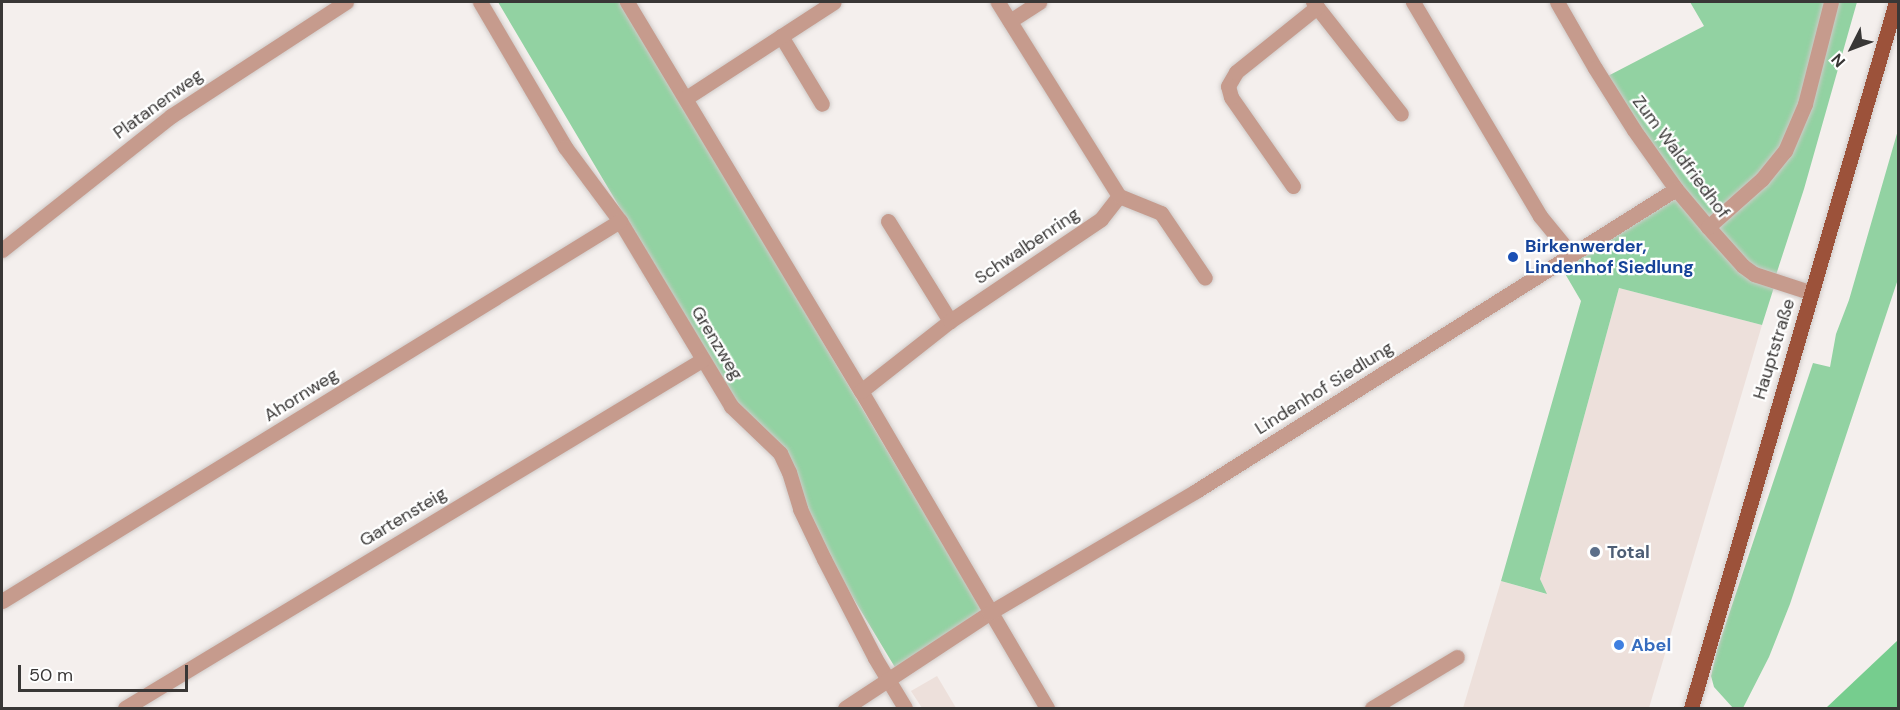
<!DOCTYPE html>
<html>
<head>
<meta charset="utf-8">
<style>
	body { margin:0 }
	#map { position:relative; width:1900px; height:710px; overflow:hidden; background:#f4efed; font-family:"DM Sans",sans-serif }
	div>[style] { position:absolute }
	.built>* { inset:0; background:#ede0db }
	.green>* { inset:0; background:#92d2a2 }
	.forest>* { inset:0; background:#76cd8e }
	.roads { filter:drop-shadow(0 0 2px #cfcac8) drop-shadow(0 0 2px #cfcac8) }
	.minor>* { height:15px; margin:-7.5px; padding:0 7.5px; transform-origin:7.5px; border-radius:7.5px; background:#c69b8d }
	.major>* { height:15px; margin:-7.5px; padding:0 7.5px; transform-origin:7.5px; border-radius:7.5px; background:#9c523a }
	.dots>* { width:16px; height:16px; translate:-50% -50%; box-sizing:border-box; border:3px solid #fff; border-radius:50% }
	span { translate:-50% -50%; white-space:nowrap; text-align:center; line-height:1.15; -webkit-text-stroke:4.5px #fff; paint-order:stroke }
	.street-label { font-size:18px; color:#393736 }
	.transit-label { font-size:18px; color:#164399; font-weight:700 }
	.left { translate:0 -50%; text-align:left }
	.service-label { font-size:18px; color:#4e5e75; font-weight:700 }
	.shop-label { font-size:18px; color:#366cbe; font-weight:700 }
	.frame { position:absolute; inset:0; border:3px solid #393736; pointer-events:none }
	.north { position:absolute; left:1822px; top:18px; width:60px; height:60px; -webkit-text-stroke:4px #fff; paint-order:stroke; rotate:228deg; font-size:16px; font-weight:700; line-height:24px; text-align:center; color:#393736 }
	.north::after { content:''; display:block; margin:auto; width:21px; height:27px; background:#393736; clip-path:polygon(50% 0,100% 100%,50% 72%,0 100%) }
	.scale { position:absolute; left:18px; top:665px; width:170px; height:27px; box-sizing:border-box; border:3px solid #393736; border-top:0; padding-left:8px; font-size:18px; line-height:21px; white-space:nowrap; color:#393736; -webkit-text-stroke:4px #fff; paint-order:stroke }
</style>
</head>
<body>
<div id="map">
	<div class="built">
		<div style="clip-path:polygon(1619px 288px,1762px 325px,1649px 708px,1463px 708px,1501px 581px,1546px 594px,1540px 579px)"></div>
		<div style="clip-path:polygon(937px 676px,956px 708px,922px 708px,911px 691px)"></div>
	</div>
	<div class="green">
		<div style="clip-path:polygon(498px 2px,621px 2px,986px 617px,899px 674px,826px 553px,784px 451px,747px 415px,729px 392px)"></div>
		<div style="clip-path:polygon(1690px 2px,1829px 2px,1802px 103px,1782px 150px,1710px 223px,1604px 78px,1704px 26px)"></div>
		<div style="clip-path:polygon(1835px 2px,1857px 2px,1804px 189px,1775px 278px,1756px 272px,1713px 227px,1779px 164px)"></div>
		<div style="clip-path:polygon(1898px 130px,1898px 279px,1790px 604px,1769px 657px,1743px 708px,1733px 708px,1714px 687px,1711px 676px,1717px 650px,1813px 363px,1830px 367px,1836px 334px,1849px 300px)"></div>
		<div style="clip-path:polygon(1676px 192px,1706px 228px,1775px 284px,1762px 325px,1619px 288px,1540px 579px,1547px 594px,1501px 581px,1581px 301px,1560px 265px)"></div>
	</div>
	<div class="forest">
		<div style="clip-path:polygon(1898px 640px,1898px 708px,1826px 708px)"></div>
	</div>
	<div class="roads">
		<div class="minor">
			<div style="left:480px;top:2px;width:168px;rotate:59.6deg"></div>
			<div style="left:565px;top:147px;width:92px;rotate:53.4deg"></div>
			<div style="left:620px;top:221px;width:216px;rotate:59deg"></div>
			<div style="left:731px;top:406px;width:68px;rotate:43.8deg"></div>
			<div style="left:780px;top:453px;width:21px;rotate:65deg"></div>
			<div style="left:789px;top:472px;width:39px;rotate:73deg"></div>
			<div style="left:800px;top:509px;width:55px;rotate:64.4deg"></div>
			<div style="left:824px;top:559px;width:111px;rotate:62.7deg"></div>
			<div style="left:875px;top:658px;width:58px;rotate:59deg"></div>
			<div style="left:627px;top:2px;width:454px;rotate:59deg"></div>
			<div style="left:861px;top:391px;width:368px;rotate:59.6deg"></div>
			<div style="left:1313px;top:2px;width:142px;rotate:51.8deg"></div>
			<div style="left:1413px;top:2px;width:249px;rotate:59.3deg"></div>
			<div style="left:1540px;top:216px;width:50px;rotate:50.6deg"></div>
			<div style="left:1557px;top:2px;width:76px;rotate:60.1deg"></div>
			<div style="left:1595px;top:68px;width:73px;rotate:57.8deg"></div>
			<div style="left:1634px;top:130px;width:72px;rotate:54.6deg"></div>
			<div style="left:1676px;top:189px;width:50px;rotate:49.9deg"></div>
			<div style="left:1708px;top:227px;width:52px;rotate:48.1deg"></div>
			<div style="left:1743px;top:266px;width:14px;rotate:36deg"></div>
			<div style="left:1754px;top:274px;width:61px;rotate:18.1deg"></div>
			<div style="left:1010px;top:21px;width:35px;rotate:-33deg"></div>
			<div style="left:781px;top:36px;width:79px;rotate:58.9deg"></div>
			<div style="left:686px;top:98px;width:176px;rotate:-33deg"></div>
			<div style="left:1293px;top:186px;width:108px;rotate:-124.9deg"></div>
			<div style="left:1231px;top:97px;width:11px;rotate:-105deg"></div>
			<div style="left:1228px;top:86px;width:16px;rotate:-60deg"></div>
			<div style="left:1236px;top:72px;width:104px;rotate:-38.7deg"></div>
			<div style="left:1119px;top:196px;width:45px;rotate:22deg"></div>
			<div style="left:1161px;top:213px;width:78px;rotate:55.9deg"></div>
			<div style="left:888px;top:221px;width:118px;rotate:58.2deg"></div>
			<div style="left:1708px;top:227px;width:72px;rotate:-41.6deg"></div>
			<div style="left:1762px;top:179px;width:36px;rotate:-51deg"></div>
			<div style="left:1785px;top:151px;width:51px;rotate:-66.9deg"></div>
			<div style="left:1805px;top:104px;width:105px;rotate:-75.7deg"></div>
			<div style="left:2px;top:250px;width:216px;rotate:-38.4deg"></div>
			<div style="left:171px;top:116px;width:209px;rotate:-33.1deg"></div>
			<div style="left:861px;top:391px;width:113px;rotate:-38.2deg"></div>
			<div style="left:950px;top:321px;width:182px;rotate:-34deg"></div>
			<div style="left:1101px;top:219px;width:29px;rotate:-52deg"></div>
			<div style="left:1119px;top:196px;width:229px;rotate:-122deg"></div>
			<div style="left:2px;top:601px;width:725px;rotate:-31.59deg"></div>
			<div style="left:125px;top:708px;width:674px;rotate:-31.1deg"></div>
			<div style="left:845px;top:708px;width:173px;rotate:-33.4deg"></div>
			<div style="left:989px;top:613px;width:240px;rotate:-30.5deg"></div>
			<div style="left:1196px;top:491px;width:567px;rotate:-32.18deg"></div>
			<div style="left:1372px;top:708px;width:99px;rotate:-31deg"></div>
		</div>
		<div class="major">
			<div style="left:1691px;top:708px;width:735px;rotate:-73.81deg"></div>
		</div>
	</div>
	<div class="dots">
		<div style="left:1513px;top:257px;background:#1a4fb4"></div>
		<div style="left:1595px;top:552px;background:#5c6f8a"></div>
		<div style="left:1619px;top:645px;background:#3f7fe0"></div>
	</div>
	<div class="street-label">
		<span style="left:158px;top:104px;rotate:-36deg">Platanenweg</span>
		<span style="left:1681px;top:157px;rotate:53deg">Zum Waldfriedhof</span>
		<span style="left:1027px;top:246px;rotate:-34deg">Schwalbenring</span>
		<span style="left:717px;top:343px;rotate:59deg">Grenzweg</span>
		<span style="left:1774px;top:349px;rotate:-73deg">Hauptstraße</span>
		<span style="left:1324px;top:388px;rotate:-32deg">Lindenhof Siedlung</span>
		<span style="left:301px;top:395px;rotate:-32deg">Ahornweg</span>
		<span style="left:403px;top:517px;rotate:-31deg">Gartensteig</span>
	</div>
	<div class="transit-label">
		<span class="left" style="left:1525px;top:257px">Birkenwerder,<br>Lindenhof Siedlung</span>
	</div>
	<div class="service-label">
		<span class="left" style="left:1607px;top:552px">Total</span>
	</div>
	<div class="shop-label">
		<span class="left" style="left:1631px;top:645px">Abel</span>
	</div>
	<div class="frame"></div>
	<div class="north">N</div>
	<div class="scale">50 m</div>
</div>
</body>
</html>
